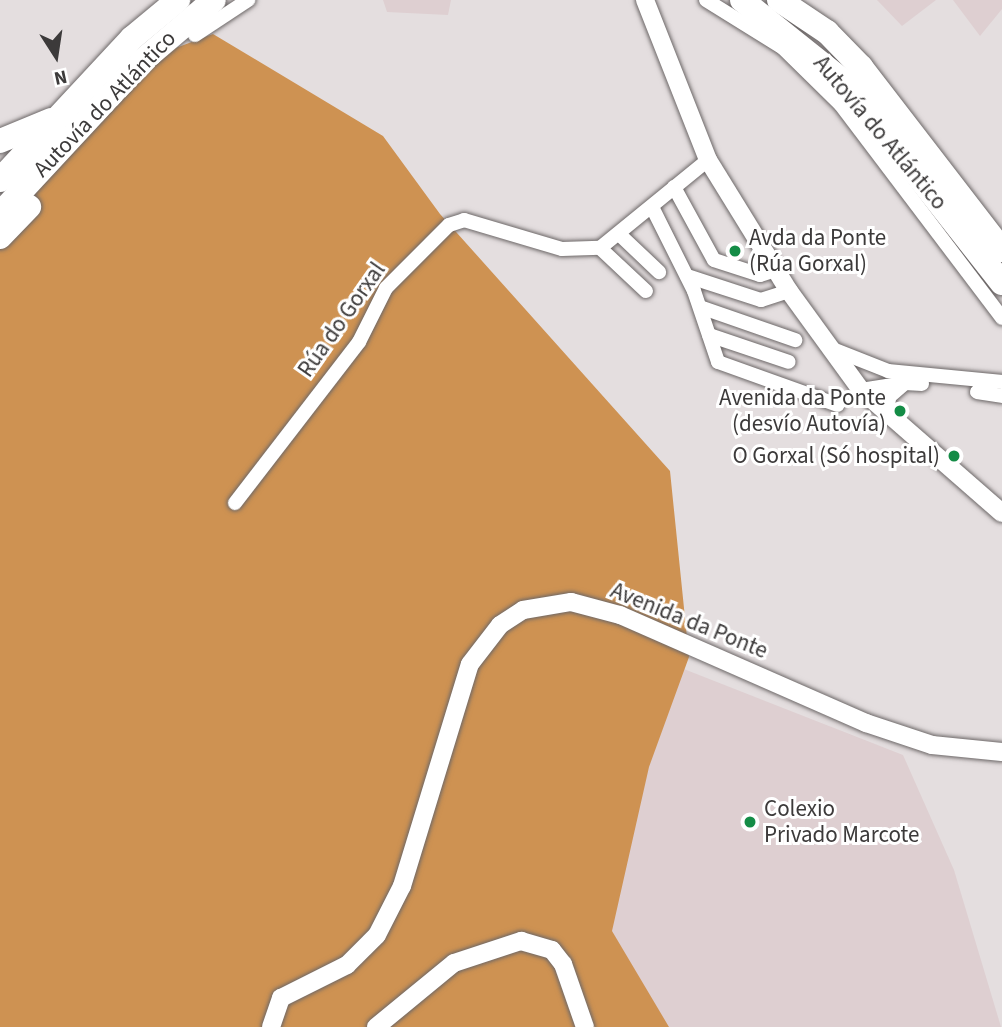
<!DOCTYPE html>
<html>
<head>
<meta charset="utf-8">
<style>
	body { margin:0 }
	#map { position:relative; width:1002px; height:1027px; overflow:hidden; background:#e4dedf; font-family:"Source Sans 3",sans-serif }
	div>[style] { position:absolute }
	.built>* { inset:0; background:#decfd1 }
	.forest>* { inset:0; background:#ce9252 }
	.roads { filter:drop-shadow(0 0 2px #6c6767) drop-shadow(0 0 2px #6c6767) }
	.minor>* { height:14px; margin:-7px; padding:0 7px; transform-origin:7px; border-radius:7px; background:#fff }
	.tertiary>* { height:18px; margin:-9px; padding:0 9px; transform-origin:9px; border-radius:9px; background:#fff }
	.motorway>* { height:24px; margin:-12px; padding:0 12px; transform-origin:12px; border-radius:12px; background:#fff }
	.dots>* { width:19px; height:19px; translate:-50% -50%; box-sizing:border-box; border:4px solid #fff; border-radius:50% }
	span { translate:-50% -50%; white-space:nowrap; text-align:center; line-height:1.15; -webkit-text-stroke:6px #fff; paint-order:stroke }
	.street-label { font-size:23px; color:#3c3a3a }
	.poi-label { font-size:23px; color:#3c3a3a }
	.left { translate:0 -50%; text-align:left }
	.right { translate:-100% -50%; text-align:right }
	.north { position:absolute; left:21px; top:21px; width:70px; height:70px; -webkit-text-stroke:5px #fff; paint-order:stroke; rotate:168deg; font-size:19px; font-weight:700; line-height:28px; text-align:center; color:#3c3a3a }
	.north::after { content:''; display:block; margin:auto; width:24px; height:32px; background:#3c3a3a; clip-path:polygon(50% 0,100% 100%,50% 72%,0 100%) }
</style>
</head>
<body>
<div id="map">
	<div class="built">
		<div style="clip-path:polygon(383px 0,451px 0,448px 15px,387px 12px)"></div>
		<div style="clip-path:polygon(877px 0,936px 0,902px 26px)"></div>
		<div style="clip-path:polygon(953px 0,1002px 0,1002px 9px,980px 36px)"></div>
		<div style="clip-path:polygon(666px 662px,903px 755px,954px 870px,1001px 1027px,597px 1027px,558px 847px)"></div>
	</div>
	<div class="forest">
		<div style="clip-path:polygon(213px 34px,383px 136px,440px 214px,670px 471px,689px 657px,649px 767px,612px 931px,669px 1027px,0 1027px,0 248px,55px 163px,165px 52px)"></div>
	</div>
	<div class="roads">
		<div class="minor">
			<div style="left:706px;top:0;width:91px;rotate:31.9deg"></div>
			<div style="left:783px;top:48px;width:81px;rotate:44.5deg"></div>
			<div style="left:841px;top:105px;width:267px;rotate:52.9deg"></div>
			<div style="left:195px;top:35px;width:64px;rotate:-33.4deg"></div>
			<div style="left:674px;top:187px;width:83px;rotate:61.3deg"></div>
			<div style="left:714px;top:260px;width:48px;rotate:18.1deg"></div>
			<div style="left:760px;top:275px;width:16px;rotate:-18deg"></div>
			<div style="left:652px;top:207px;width:94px;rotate:63.4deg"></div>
			<div style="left:694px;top:291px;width:75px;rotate:71.3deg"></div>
			<div style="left:718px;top:362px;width:127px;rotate:19.7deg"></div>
			<div style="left:620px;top:235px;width:54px;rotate:43.5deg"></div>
			<div style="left:600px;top:248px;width:63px;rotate:43.1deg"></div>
			<div style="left:687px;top:276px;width:78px;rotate:18deg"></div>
			<div style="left:761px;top:300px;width:29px;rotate:-18deg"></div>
			<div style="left:700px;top:307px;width:101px;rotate:19.2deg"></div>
			<div style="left:709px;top:335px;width:84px;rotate:18.6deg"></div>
			<div style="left:830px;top:348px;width:62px;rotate:21.6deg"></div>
			<div style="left:888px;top:371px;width:115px;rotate:5.5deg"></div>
			<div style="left:861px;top:390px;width:45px;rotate:-9deg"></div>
			<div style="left:977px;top:392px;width:25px;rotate:9deg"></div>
			<div style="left:887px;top:417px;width:20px;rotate:-84deg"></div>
			<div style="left:889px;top:397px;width:21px;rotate:-41deg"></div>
			<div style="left:905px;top:383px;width:17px;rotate:3deg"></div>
			<div style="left:235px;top:503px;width:203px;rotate:-52.4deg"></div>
			<div style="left:359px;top:342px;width:60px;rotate:-63.4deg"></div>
			<div style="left:386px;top:288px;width:89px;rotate:-45deg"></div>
			<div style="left:449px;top:225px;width:16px;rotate:-18deg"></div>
			<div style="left:464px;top:220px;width:102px;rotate:16.5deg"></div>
			<div style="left:562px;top:249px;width:38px;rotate:-2deg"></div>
			<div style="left:600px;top:248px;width:139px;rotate:-39.2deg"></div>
		</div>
		<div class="tertiary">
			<div style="left:645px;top:0;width:172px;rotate:68.5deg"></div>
			<div style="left:708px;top:160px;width:154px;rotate:58.3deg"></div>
			<div style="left:789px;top:291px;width:122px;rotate:54deg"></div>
			<div style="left:861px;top:390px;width:187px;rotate:41.1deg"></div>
			<div style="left:271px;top:1027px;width:31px;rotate:-71deg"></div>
			<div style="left:281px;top:998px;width:74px;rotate:-26.6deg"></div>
			<div style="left:347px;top:965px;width:42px;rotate:-45deg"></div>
			<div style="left:377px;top:935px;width:55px;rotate:-63deg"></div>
			<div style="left:402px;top:886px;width:232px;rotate:-73deg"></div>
			<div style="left:470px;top:664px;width:49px;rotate:-52.4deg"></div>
			<div style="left:500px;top:625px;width:27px;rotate:-33deg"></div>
			<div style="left:523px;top:610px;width:49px;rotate:-9.5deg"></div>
			<div style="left:571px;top:602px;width:51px;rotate:14.9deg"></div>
			<div style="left:620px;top:615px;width:269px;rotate:23.7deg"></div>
			<div style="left:866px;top:723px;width:70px;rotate:18.4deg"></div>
			<div style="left:932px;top:745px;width:70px;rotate:5.7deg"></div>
			<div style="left:376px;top:1027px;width:101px;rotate:-39.4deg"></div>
			<div style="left:454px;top:963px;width:71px;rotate:-18.2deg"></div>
			<div style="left:521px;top:941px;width:32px;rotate:16deg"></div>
			<div style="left:552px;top:950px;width:18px;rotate:52deg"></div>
			<div style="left:563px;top:964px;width:67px;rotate:70.8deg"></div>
		</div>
		<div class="motorway">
			<div style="left:742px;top:0;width:129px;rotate:38.7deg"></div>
			<div style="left:843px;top:81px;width:257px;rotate:51.8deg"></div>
			<div style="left:779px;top:0;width:58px;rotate:33.7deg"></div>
			<div style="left:827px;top:32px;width:49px;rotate:45.8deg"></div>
			<div style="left:861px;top:67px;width:231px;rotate:52.4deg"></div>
			<div style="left:0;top:141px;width:55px;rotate:-22.4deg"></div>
			<div style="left:0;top:180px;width:194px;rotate:-47.1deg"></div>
			<div style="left:132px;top:38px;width:60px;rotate:-39.6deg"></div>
			<div style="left:0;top:214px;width:209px;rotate:-47.1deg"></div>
			<div style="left:142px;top:61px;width:94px;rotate:-40.3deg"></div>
			<div style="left:0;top:237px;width:42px;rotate:-46deg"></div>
		</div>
	</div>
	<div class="dots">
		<div style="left:735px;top:251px;background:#148c46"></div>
		<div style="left:900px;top:411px;background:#148c46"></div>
		<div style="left:954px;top:456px;background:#148c46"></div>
		<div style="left:750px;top:822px;background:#148c46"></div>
	</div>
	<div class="street-label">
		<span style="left:105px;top:104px;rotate:-46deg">Autovía do Atlántico</span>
		<span style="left:880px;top:133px;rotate:50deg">Autovía do Atlántico</span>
		<span style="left:342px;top:320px;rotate:-55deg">Rúa do Gorxal</span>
		<span style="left:689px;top:621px;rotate:22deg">Avenida da Ponte</span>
	</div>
	<div class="poi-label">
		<span class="left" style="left:749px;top:251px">Avda da Ponte<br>(Rúa Gorxal)</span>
		<span class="right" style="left:886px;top:411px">Avenida da Ponte<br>(desvío Autovía)</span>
		<span class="right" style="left:940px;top:456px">O Gorxal (Só hospital)</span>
		<span class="left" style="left:764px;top:822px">Colexio<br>Privado Marcote</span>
	</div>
	<div class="north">N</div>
</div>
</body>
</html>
